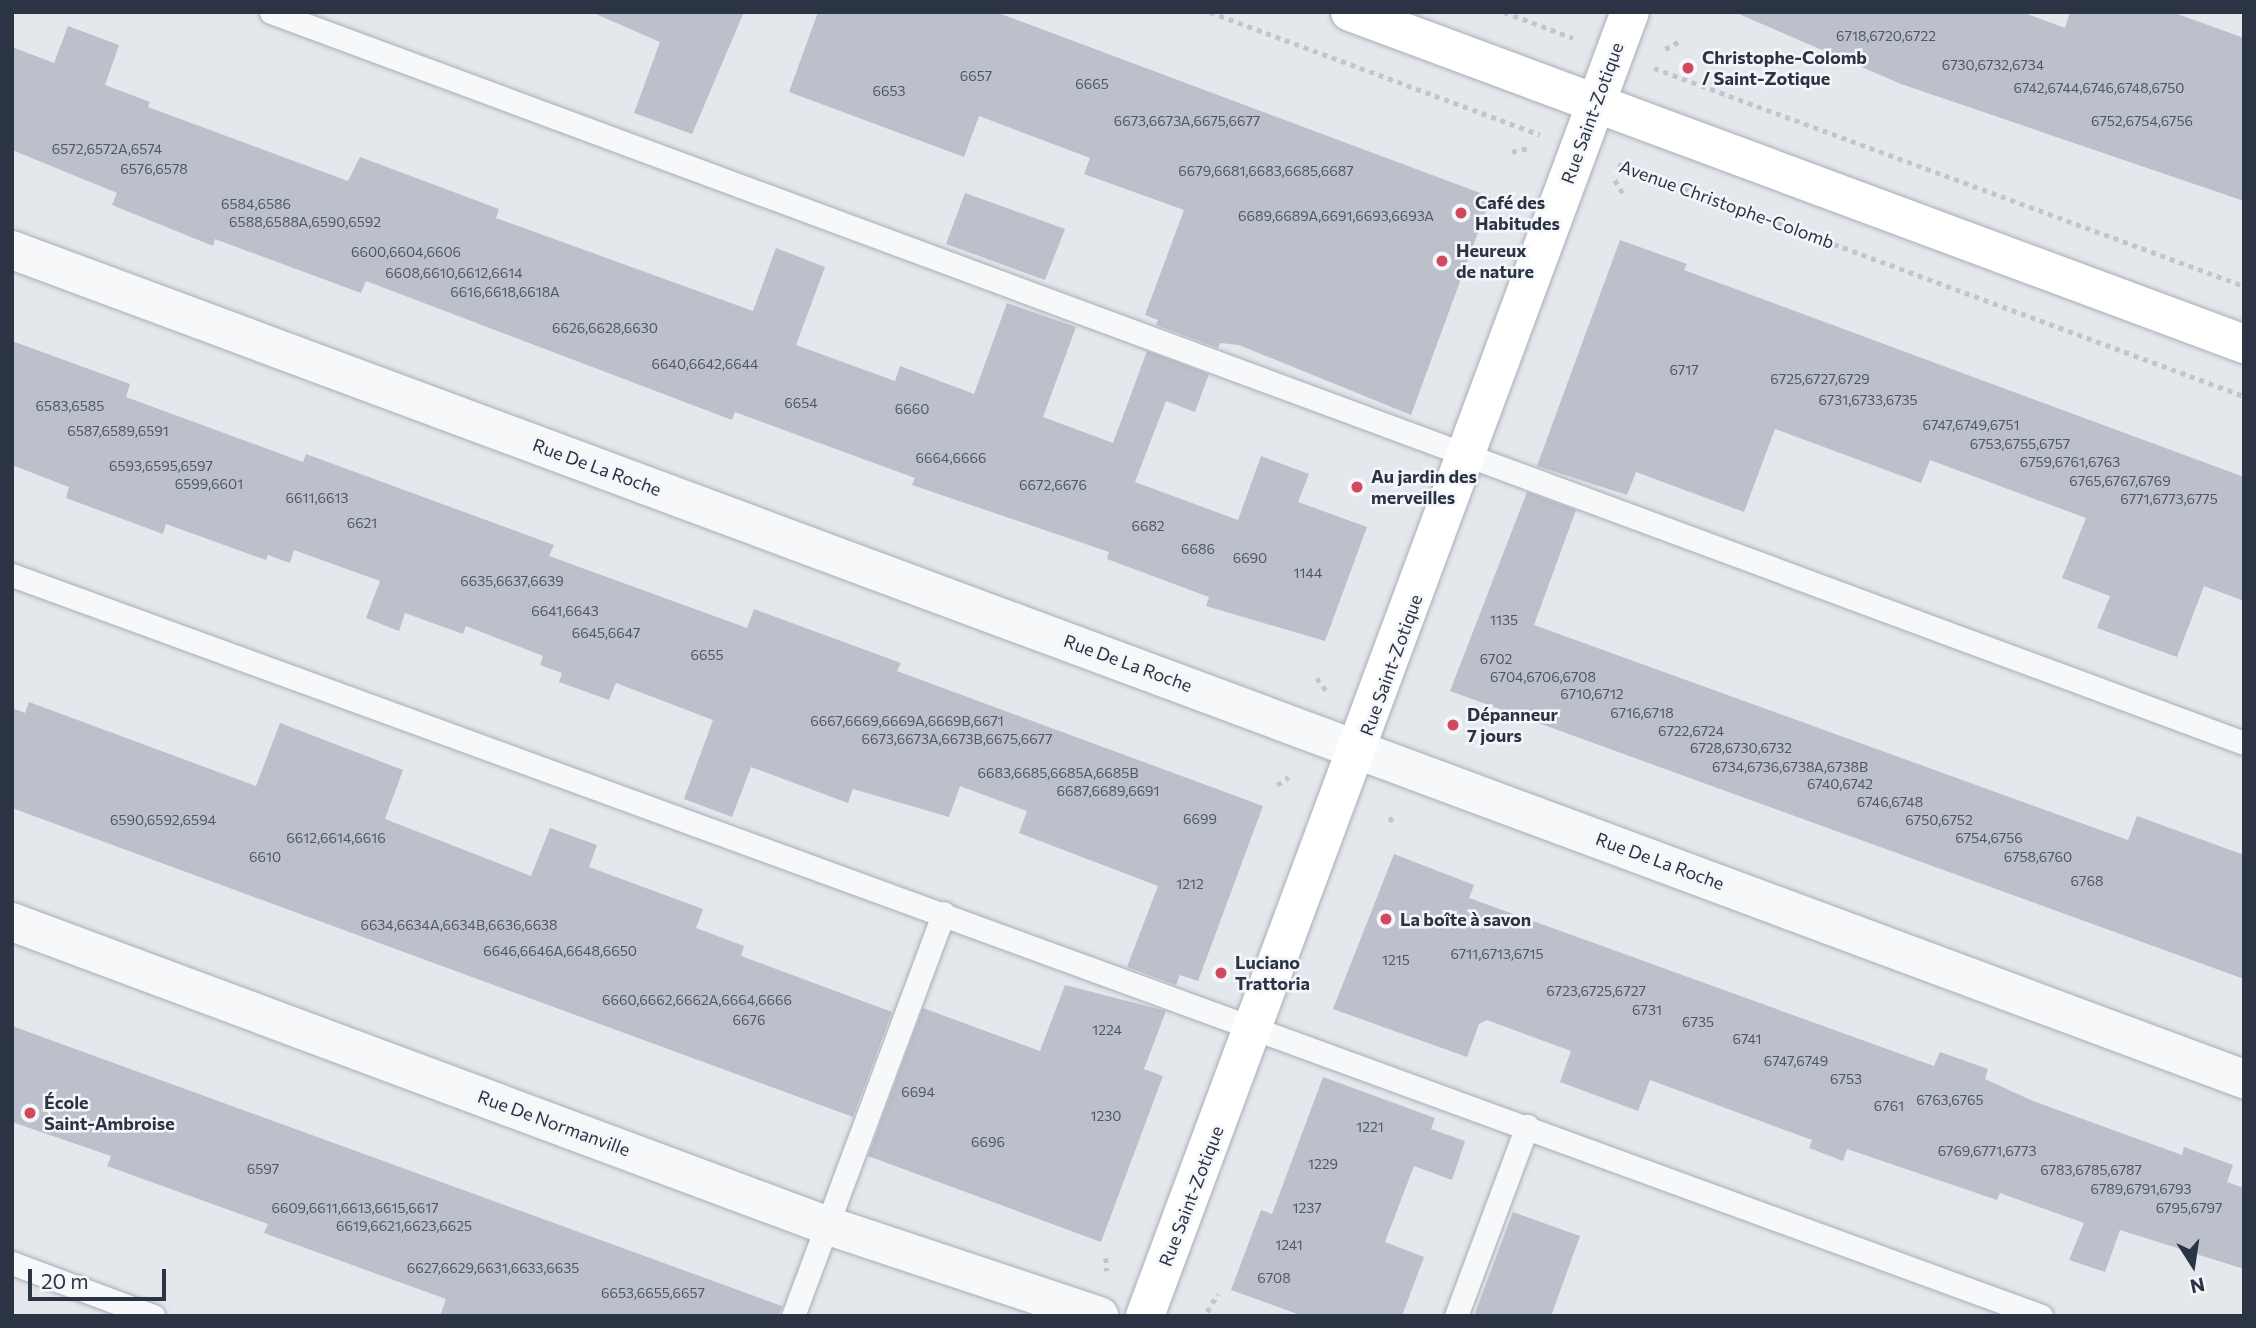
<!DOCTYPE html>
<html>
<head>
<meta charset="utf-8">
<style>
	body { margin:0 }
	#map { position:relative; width:2256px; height:1328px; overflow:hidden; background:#e4e7ec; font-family:Commissioner,sans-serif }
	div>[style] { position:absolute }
	.building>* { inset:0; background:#bbc0ca }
	.path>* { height:4.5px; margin-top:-2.25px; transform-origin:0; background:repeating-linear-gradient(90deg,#c2c5cb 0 5px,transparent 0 10px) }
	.roads { filter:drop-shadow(0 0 2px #a9aeb7) drop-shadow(0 0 2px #a9aeb7) }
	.lane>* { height:23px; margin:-11.5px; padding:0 11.5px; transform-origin:11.5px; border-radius:11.5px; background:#f7f8fa }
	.street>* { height:38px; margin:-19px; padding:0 19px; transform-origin:19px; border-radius:19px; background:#f7f8fa }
	.secondary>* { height:38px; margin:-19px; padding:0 19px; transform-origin:19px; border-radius:19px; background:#fff }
	.dots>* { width:19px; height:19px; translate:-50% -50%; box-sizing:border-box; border:4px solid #f4f6f9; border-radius:50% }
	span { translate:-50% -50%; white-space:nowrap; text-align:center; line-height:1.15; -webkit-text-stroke:5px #f4f6f9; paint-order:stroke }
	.number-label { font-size:14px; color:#4f5766 }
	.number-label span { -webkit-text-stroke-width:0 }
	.poi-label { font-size:18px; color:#2b3445; font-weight:700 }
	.left { translate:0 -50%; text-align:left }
	.street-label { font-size:18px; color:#2b3445 }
	.frame { position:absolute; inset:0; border:14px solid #2b3445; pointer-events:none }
	.north { position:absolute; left:2158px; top:1230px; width:70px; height:70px; -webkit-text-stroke:5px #f4f6f9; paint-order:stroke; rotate:168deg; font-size:19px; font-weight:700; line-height:28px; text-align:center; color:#2b3445 }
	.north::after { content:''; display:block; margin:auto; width:24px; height:32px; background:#2b3445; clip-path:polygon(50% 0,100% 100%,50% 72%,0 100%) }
	.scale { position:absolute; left:28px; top:1269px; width:138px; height:32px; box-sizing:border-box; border:4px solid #2b3445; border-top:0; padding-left:9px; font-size:21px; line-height:24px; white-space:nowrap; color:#2b3445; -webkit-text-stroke:5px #f4f6f9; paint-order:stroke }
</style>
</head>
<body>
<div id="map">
	<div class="building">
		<div style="clip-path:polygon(591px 12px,744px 12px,692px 134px,634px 113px,660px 42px)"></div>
		<div style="clip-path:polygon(818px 12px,996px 12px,1491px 197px,1411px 415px,1239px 345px,1220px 343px,1218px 348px,1156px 325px,1158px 320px,1145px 315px,1184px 210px,1084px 174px,1090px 158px,979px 116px,964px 157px,789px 92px)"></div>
		<div style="clip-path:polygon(1734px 12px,2022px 12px,2065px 28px,2070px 12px,2172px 12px,2244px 38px,2244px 201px,1901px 84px)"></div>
		<div style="clip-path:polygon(68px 26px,119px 45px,105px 85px,150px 102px,148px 107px,348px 181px,360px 157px,499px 209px,496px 218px,753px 311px,776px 248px,825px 267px,796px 345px,895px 381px,900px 366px,974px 394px,1007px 303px,1076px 327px,1043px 417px,1113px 443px,1147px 351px,1209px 374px,1195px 412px,1166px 401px,1135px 482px,1238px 520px,1261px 456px,1309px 474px,1298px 502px,1367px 527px,1325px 641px,1206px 606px,1209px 597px,1107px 559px,1109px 552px,912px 485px,915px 478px,735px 412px,732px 420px,366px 281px,361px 293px,215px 239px,213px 246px,112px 205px,117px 193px,12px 150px,12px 47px,54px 63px)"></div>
		<div style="clip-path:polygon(965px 193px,1065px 229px,1045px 280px,946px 244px)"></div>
		<div style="clip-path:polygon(1620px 240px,1687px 264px,1684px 270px,2244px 477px,2244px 601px,2204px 586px,2177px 657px,2097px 628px,2110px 596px,2062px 578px,2086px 518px,1930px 460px,1921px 483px,1775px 429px,1744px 512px,1636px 472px,1627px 495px,1537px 466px)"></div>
		<div style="clip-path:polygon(12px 341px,130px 384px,126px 397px,303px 462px,306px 454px,554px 545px,549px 556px,747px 628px,754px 609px,901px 663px,897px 671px,1263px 806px,1198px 981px,1180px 975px,1176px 985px,1127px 967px,1158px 886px,1019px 833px,1027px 811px,960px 786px,949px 817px,853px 789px,848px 803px,751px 767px,732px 817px,684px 799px,713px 720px,616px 683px,609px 700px,559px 682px,562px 673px,540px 665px,543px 656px,466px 626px,463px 634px,405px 613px,399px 631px,366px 618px,380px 581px,294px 550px,290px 563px,268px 555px,266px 560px,166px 524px,163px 534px,66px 498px,69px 487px,12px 465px)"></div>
		<div style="clip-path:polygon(1527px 492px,1576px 510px,1534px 625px,2128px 840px,2137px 816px,2244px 855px,2244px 979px,1450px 691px)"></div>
		<div style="clip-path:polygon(29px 702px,256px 786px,280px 723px,403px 770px,385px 819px,531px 876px,550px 828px,597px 845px,589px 867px,703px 909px,696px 928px,744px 946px,741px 956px,892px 1012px,853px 1117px,12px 808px,12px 708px,25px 713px)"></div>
		<div style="clip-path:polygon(1394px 854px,1474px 885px,1469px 898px,1934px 1066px,1940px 1052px,1988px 1069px,1985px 1079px,2033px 1101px,2182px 1155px,2184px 1147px,2233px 1165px,2227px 1182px,2244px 1188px,2244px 1269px,2120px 1230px,2105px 1272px,2069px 1260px,2084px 1223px,2000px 1193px,1997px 1200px,1847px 1149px,1843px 1161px,1809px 1148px,1812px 1140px,1650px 1080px,1638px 1111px,1560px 1082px,1571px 1051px,1487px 1020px,1479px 1024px,1467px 1057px,1333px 1009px)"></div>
		<div style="clip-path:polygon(1065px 985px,1166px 1011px,1144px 1069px,1163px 1076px,1101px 1242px,868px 1156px,923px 1008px,1040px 1051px)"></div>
		<div style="clip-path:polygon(12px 1026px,782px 1306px,779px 1316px,440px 1316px,446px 1299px,264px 1233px,268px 1224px,107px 1166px,111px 1156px,12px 1122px)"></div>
		<div style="clip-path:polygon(1323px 1077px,1435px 1118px,1431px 1129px,1465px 1141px,1452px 1180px,1414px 1166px,1385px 1242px,1424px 1257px,1402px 1316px,1303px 1316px,1231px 1290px,1261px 1210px,1272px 1214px)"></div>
		<div style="clip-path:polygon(1513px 1212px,1580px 1236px,1551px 1316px,1474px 1316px)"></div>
	</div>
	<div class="path">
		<div style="left:1210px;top:12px;width:352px;rotate:20.4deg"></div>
		<div style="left:1504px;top:12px;width:74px;rotate:20.6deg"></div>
		<div style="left:1665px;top:49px;width:17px;rotate:-28deg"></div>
		<div style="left:1654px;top:68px;width:629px;rotate:20.28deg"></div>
		<div style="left:1512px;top:152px;width:16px;rotate:-14deg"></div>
		<div style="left:1618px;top:164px;width:668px;rotate:20.34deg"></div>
		<div style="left:1615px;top:180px;width:17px;rotate:59deg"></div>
		<div style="left:1317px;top:678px;width:17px;rotate:54deg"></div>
		<div style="left:1277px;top:785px;width:14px;rotate:-34deg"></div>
		<div style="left:1390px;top:817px;width:9px;rotate:63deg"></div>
		<div style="left:1106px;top:1258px;width:13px;rotate:86deg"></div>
		<div style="left:1207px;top:1312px;width:21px;rotate:-59deg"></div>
	</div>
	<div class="roads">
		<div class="lane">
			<div style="left:271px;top:12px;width:2104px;rotate:20.33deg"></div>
			<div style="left:12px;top:575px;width:2160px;rotate:20.06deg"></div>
			<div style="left:12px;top:1263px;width:151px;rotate:20.6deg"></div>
			<div style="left:793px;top:1316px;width:430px;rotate:-69.5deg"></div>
			<div style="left:1456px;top:1316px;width:203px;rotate:-69.5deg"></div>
		</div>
		<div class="street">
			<div style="left:12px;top:250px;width:2381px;rotate:20.38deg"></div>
			<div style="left:12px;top:922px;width:869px;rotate:20.42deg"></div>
			<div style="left:826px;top:1225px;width:288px;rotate:18.4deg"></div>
		</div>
		<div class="secondary">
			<div style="left:1350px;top:12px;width:954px;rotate:20.37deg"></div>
			<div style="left:1145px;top:1316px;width:1391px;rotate:-69.6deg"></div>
		</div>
	</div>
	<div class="dots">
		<div style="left:1688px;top:68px;background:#d1495b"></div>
		<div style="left:1461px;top:213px;background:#d1495b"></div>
		<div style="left:1442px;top:261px;background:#d1495b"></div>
		<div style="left:1357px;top:487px;background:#d1495b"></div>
		<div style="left:1453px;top:725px;background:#d1495b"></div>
		<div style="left:1386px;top:919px;background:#d1495b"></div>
		<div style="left:1221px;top:973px;background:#d1495b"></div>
		<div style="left:30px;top:1113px;background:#d1495b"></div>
	</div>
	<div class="number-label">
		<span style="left:1886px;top:36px">6718,6720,6722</span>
		<span style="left:1993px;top:65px">6730,6732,6734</span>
		<span style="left:976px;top:76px">6657</span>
		<span style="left:1092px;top:84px">6665</span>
		<span style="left:2099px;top:88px">6742,6744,6746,6748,6750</span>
		<span style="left:889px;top:91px">6653</span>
		<span style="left:1187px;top:121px">6673,6673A,6675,6677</span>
		<span style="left:2142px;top:121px">6752,6754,6756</span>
		<span style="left:107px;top:149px">6572,6572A,6574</span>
		<span style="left:154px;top:169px">6576,6578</span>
		<span style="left:1266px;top:171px">6679,6681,6683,6685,6687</span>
		<span style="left:256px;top:204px">6584,6586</span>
		<span style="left:1336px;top:216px">6689,6689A,6691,6693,6693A</span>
		<span style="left:305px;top:222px">6588,6588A,6590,6592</span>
		<span style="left:406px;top:252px">6600,6604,6606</span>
		<span style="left:454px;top:273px">6608,6610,6612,6614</span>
		<span style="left:505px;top:292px">6616,6618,6618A</span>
		<span style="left:605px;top:328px">6626,6628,6630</span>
		<span style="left:705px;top:364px">6640,6642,6644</span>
		<span style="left:1684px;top:370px">6717</span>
		<span style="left:1820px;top:379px">6725,6727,6729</span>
		<span style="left:1868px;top:400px">6731,6733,6735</span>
		<span style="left:801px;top:403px">6654</span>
		<span style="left:70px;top:406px">6583,6585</span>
		<span style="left:912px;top:409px">6660</span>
		<span style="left:1971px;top:425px">6747,6749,6751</span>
		<span style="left:118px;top:431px">6587,6589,6591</span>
		<span style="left:2020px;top:444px">6753,6755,6757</span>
		<span style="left:951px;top:458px">6664,6666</span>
		<span style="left:2070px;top:462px">6759,6761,6763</span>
		<span style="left:161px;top:466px">6593,6595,6597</span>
		<span style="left:2120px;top:481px">6765,6767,6769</span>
		<span style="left:209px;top:484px">6599,6601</span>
		<span style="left:1053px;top:485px">6672,6676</span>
		<span style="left:317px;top:498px">6611,6613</span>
		<span style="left:2169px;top:499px">6771,6773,6775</span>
		<span style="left:362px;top:523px">6621</span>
		<span style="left:1148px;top:526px">6682</span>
		<span style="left:1198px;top:549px">6686</span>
		<span style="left:1250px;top:558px">6690</span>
		<span style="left:1308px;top:573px">1144</span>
		<span style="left:512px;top:581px">6635,6637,6639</span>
		<span style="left:565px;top:611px">6641,6643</span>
		<span style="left:1504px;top:620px">1135</span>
		<span style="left:606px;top:633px">6645,6647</span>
		<span style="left:707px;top:655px">6655</span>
		<span style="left:1496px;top:659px">6702</span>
		<span style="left:1543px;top:677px">6704,6706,6708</span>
		<span style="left:1592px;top:694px">6710,6712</span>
		<span style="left:1642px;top:713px">6716,6718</span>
		<span style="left:907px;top:721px">6667,6669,6669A,6669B,6671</span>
		<span style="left:1691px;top:731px">6722,6724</span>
		<span style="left:957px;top:739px">6673,6673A,6673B,6675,6677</span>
		<span style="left:1741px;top:748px">6728,6730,6732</span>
		<span style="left:1790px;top:767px">6734,6736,6738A,6738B</span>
		<span style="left:1058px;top:773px">6683,6685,6685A,6685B</span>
		<span style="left:1840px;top:784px">6740,6742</span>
		<span style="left:1108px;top:791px">6687,6689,6691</span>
		<span style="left:1890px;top:802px">6746,6748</span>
		<span style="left:1200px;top:819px">6699</span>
		<span style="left:163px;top:820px">6590,6592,6594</span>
		<span style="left:1939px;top:820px">6750,6752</span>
		<span style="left:336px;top:838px">6612,6614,6616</span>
		<span style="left:1989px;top:838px">6754,6756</span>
		<span style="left:265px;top:857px">6610</span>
		<span style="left:2038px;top:857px">6758,6760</span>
		<span style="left:2087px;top:881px">6768</span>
		<span style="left:1190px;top:884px">1212</span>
		<span style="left:459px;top:925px">6634,6634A,6634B,6636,6638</span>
		<span style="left:560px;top:951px">6646,6646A,6648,6650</span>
		<span style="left:1497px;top:954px">6711,6713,6715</span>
		<span style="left:1396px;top:960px">1215</span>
		<span style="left:1596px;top:991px">6723,6725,6727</span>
		<span style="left:697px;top:1000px">6660,6662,6662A,6664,6666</span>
		<span style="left:1647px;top:1010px">6731</span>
		<span style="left:749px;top:1020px">6676</span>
		<span style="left:1698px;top:1022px">6735</span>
		<span style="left:1107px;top:1030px">1224</span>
		<span style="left:1747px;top:1039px">6741</span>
		<span style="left:1796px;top:1061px">6747,6749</span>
		<span style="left:1846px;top:1079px">6753</span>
		<span style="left:918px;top:1092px">6694</span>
		<span style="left:1950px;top:1100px">6763,6765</span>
		<span style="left:1889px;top:1106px">6761</span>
		<span style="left:1106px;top:1116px">1230</span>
		<span style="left:1370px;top:1127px">1221</span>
		<span style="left:988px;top:1142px">6696</span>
		<span style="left:1987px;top:1151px">6769,6771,6773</span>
		<span style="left:1323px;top:1164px">1229</span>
		<span style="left:263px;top:1169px">6597</span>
		<span style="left:2091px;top:1170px">6783,6785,6787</span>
		<span style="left:2141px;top:1189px">6789,6791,6793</span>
		<span style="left:355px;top:1208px">6609,6611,6613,6615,6617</span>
		<span style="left:1307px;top:1208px">1237</span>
		<span style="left:2189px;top:1208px">6795,6797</span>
		<span style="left:404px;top:1226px">6619,6621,6623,6625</span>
		<span style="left:1289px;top:1245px">1241</span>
		<span style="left:493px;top:1268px">6627,6629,6631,6633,6635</span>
		<span style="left:1274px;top:1278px">6708</span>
		<span style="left:653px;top:1293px">6653,6655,6657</span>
	</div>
	<div class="poi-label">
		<span class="left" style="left:1702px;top:68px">Christophe-Colomb<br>/ Saint-Zotique</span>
		<span class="left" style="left:1475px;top:213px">Café des<br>Habitudes</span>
		<span class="left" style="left:1456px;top:261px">Heureux<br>de nature</span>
		<span class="left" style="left:1371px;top:487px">Au jardin des<br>merveilles</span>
		<span class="left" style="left:1467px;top:725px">Dépanneur<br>7 jours</span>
		<span class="left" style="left:1400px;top:919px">La boîte à savon</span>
		<span class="left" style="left:1235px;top:973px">Luciano<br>Trattoria</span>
		<span class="left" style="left:44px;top:1113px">École<br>Saint-Ambroise</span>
	</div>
	<div class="street-label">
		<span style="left:1592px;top:113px;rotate:-70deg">Rue Saint-Zotique</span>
		<span style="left:1727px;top:204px;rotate:20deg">Avenue Christophe-Colomb</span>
		<span style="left:597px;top:467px;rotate:20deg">Rue De La Roche</span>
		<span style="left:1128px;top:663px;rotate:20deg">Rue De La Roche</span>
		<span style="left:1391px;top:665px;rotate:-70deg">Rue Saint-Zotique</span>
		<span style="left:1660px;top:861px;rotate:20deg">Rue De La Roche</span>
		<span style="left:554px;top:1123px;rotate:20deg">Rue De Normanville</span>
		<span style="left:1191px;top:1196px;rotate:-69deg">Rue Saint-Zotique</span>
	</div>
	<div class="frame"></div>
	<div class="north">N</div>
	<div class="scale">20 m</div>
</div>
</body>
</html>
